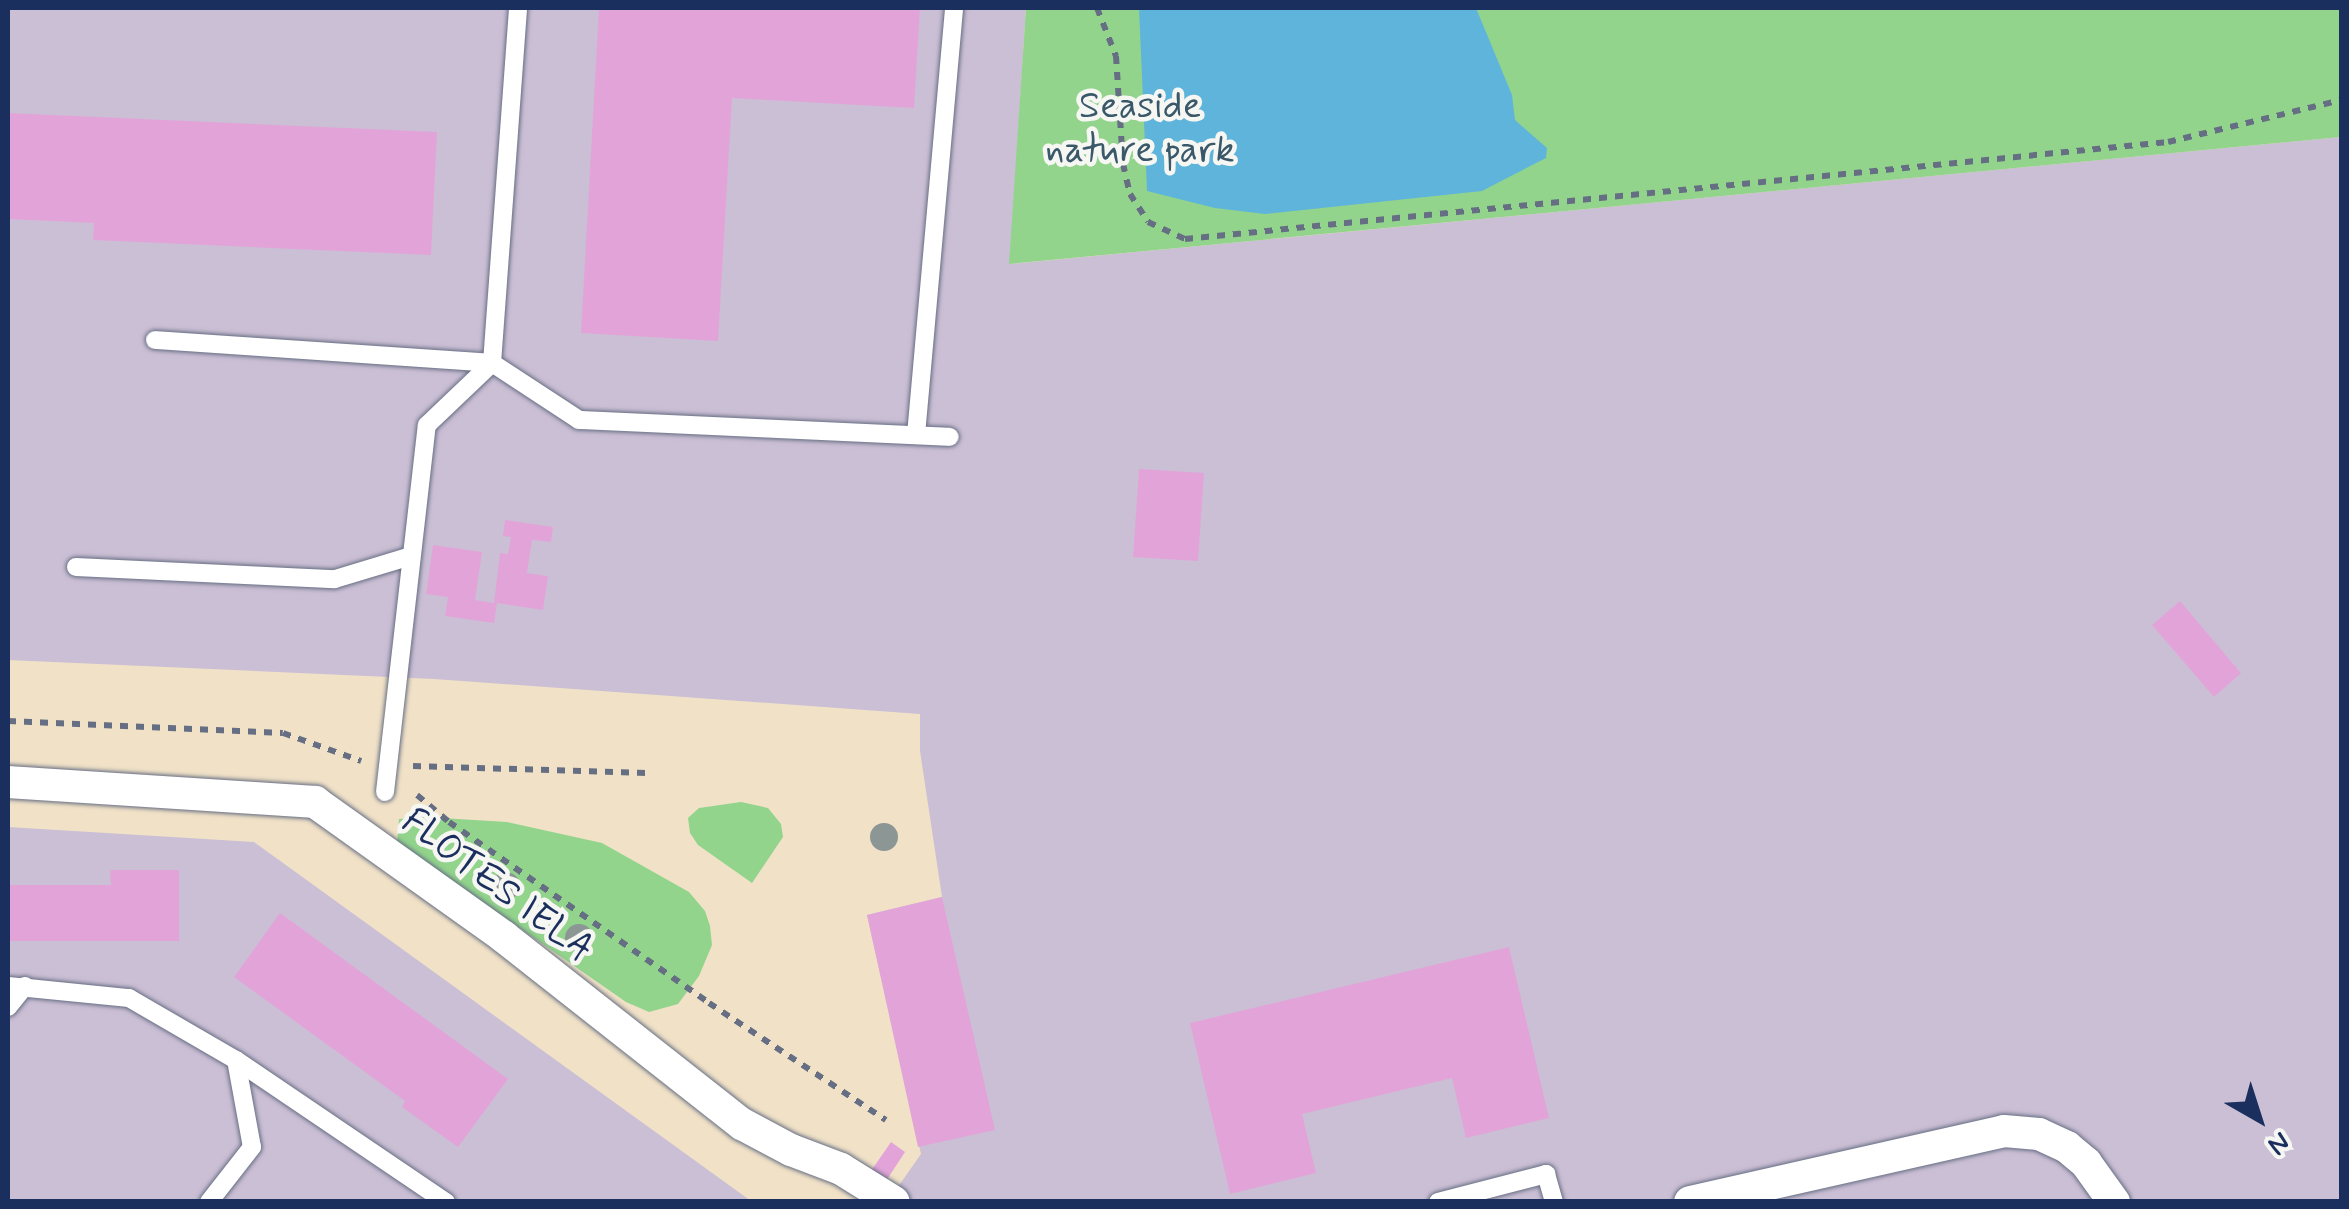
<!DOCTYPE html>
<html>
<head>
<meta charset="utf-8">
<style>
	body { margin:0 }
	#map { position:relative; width:2349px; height:1209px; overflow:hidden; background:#f1e2c7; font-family:Mynerve,sans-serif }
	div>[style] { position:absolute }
	.industrial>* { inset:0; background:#cbbfd5 }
	.green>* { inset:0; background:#92d48c }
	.water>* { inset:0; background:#5fb4db }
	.building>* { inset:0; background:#e2a4d8 }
	.path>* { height:6px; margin-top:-3px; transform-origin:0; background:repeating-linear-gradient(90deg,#666e83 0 8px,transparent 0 16px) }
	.roads { filter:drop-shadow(0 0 2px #666e83) drop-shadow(0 0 2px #666e83) }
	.service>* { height:18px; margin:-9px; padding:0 9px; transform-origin:9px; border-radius:9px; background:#fff }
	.minor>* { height:32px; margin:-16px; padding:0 16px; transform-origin:16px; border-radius:16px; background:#fff }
	.trees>* { width:28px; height:28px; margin:-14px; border-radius:50%; background:#8c9694 }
	span { translate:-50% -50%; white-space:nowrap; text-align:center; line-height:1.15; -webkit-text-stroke:9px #f6f6f2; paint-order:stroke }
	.park-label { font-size:38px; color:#39586a }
	.street-label { font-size:38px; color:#1b2f5e }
	.frame { position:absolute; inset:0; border:10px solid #1b2f5e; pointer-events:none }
	.north { position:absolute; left:2209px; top:1069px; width:100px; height:100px; -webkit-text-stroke:8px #f6f6f2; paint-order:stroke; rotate:141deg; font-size:28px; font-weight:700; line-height:40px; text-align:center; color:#1b2f5e }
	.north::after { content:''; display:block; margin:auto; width:35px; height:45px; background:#1b2f5e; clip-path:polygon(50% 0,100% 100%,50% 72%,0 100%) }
</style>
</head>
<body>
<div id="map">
	<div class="industrial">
		<div style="clip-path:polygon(8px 8px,1026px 8px,1010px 264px,2341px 137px,2341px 1201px,888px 1201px,921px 1154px,867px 915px,942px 897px,920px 751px,920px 714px,434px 679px,8px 660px)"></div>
		<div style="clip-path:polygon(8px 827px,254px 842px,751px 1201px,8px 1201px)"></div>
	</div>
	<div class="green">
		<div style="clip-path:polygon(1026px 8px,2341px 8px,2341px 137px,1009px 264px)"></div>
		<div style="clip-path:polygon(741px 802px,768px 808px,781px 824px,783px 837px,752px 883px,698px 845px,690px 833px,688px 818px,699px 808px)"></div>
		<div style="clip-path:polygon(425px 817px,507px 822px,602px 843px,689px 892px,705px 911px,710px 926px,712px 945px,699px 976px,678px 1004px,649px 1012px,626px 1002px,397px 843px,399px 819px)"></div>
	</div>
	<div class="water">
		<div style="clip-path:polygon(1139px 8px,1476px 8px,1512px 95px,1515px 120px,1547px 148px,1546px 158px,1482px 191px,1265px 214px,1215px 208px,1147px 191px)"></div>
	</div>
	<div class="building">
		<div style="clip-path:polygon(599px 8px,920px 8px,914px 108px,732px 98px,718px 341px,581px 333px)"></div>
		<div style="clip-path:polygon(8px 113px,437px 132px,431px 255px,93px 240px,94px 223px,8px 219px)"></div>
		<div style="clip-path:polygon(1139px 469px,1204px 473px,1198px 561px,1133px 557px)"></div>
		<div style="clip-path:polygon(505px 520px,553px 527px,551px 542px,532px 540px,527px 573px,548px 576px,543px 610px,497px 603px,494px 623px,445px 616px,448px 597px,426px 594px,433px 545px,482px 552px,475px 600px,494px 603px,500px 553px,508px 554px,511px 537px,503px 536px)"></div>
		<div style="clip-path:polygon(2180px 601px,2241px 673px,2214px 697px,2152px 625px)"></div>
		<div style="clip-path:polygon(110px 870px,179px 870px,179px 941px,8px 941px,8px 885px,111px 885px)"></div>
		<div style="clip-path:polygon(942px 897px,995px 1130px,918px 1147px,867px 915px)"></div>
		<div style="clip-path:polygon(280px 913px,508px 1079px,458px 1147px,402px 1107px,405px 1101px,234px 977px)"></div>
		<div style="clip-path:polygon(1509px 947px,1549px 1118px,1466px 1138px,1452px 1078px,1302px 1114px,1316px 1173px,1230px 1194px,1190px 1023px)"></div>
		<div style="clip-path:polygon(891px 1142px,905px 1152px,886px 1181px,871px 1171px)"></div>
	</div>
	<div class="path">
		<div style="left:1097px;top:8px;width:52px;rotate:68.4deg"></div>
		<div style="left:1116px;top:56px;width:108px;rotate:86.3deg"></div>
		<div style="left:1123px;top:164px;width:31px;rotate:77deg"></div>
		<div style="left:1130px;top:194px;width:33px;rotate:57deg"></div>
		<div style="left:1148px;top:222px;width:41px;rotate:24.7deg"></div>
		<div style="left:1185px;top:239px;width:988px;rotate:-5.64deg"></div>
		<div style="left:2168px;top:142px;width:179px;rotate:-13.6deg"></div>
		<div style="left:8px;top:721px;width:275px;rotate:2.5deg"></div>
		<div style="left:283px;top:733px;width:83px;rotate:19.7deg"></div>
		<div style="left:413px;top:766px;width:234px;rotate:1.7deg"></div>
		<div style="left:417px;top:795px;width:42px;rotate:40.2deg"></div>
		<div style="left:449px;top:822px;width:317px;rotate:34.8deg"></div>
		<div style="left:709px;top:1003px;width:212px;rotate:33.5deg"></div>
	</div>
	<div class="roads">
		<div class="service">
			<div style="left:155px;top:340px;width:338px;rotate:3.9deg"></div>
			<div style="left:492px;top:363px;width:104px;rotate:33.2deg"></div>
			<div style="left:579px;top:420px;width:371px;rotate:2.6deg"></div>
			<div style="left:916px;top:435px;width:429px;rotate:-84.9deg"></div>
			<div style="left:76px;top:567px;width:259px;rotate:2.7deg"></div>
			<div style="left:335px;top:579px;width:79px;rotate:-16.8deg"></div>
			<div style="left:385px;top:792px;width:369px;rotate:-83.5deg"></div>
			<div style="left:427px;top:425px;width:90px;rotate:-43.6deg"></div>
			<div style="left:492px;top:363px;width:356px;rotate:-85.8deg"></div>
			<div style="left:8px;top:986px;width:122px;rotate:5.7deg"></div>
			<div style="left:129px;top:998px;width:124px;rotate:30.1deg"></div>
			<div style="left:236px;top:1060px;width:88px;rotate:79.6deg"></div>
			<div style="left:252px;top:1147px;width:70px;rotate:128deg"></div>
			<div style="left:8px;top:1007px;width:27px;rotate:-51deg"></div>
			<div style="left:236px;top:1060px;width:254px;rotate:34.1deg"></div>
			<div style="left:1438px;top:1202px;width:112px;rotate:-14.5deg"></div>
			<div style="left:1546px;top:1174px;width:29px;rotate:74deg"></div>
		</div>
		<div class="minor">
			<div style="left:8px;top:782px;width:308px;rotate:3.7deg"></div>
			<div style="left:315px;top:802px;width:232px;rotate:35.5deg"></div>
			<div style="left:504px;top:937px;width:303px;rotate:38.2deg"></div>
			<div style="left:742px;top:1124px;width:55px;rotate:28deg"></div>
			<div style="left:791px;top:1150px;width:53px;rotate:20.8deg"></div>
			<div style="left:841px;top:1169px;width:62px;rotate:31.9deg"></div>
			<div style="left:1690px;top:1202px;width:322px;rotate:-12.7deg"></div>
			<div style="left:2004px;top:1131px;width:35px;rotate:5deg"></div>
			<div style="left:2039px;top:1134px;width:31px;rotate:25deg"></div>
			<div style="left:2067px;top:1147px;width:25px;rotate:40deg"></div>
			<div style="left:2086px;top:1163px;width:48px;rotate:54.3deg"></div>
		</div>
	</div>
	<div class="trees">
		<div style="left:884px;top:837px"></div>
		<div style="left:506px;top:886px"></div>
		<div style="left:579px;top:938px"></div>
	</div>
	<div class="park-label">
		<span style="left:1140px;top:129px">Seaside<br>nature park</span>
	</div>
	<div class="street-label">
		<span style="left:497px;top:886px;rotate:37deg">FLOTES IELA</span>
	</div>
	<div class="frame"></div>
	<div class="north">N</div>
</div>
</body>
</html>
